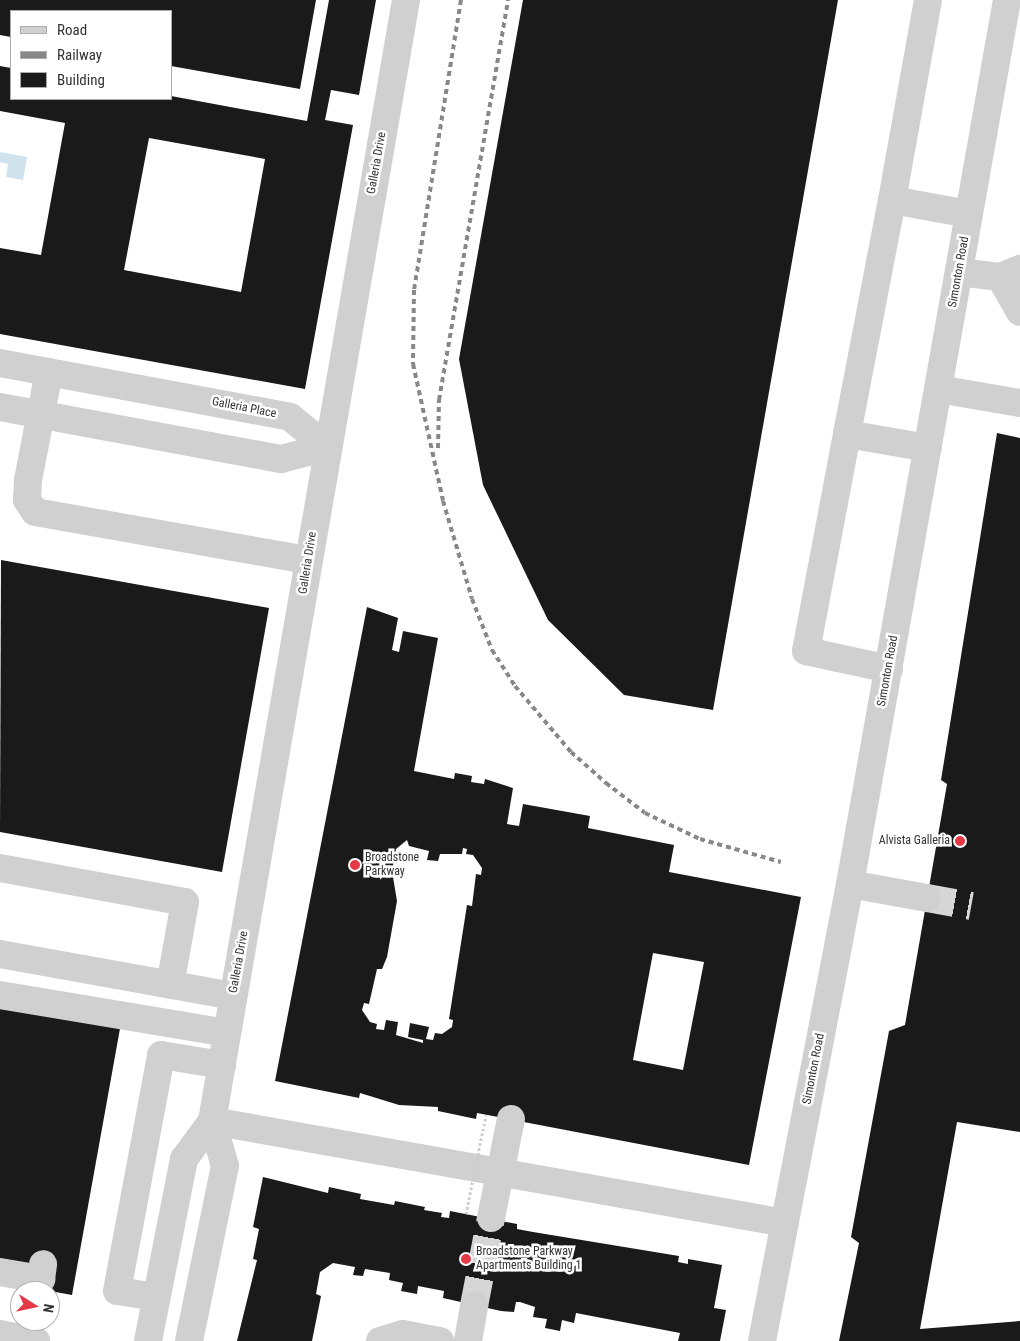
<!DOCTYPE html>
<html>
<head>
<meta charset="utf-8">
<style>
	body { margin:0 }
	#map { position:relative; width:1020px; height:1341px; overflow:hidden; background:#fff; font-family:"Roboto Condensed",sans-serif }
	div>[style] { position:absolute }
	.water>* { inset:0; background:#cfe2ee }
	.building>* { inset:0; background:#1a1a1a }
	.minor-tunnel>* { height:28px; margin-top:-14px; transform-origin:0; background:repeating-linear-gradient(90deg,#d6d6d6 0 28px,transparent 0 42px) }
	.minor>* { height:28px; margin:-14px; padding:0 14px; transform-origin:14px; border-radius:14px; background:#d0d0d0 }
	.rail>* { height:4px; margin-top:-2px; transform-origin:0; background:repeating-linear-gradient(90deg,#888 0 5px,transparent 0 9px) }
	.path-bridge>* { height:3px; margin-top:-1.5px; transform-origin:0; background:repeating-linear-gradient(90deg,#cdcdcd 0 2.5px,transparent 0 5px) }
	.dots>* { width:14px; height:14px; translate:-50% -50%; box-sizing:border-box; border:2px solid #fff; border-radius:50% }
	span { translate:-50% -50%; white-space:nowrap; text-align:center; line-height:1.15; -webkit-text-stroke:5px #fff; paint-order:stroke }
	.street-label { font-size:12px; color:#333 }
	.poi-label { font-size:12px; color:#333 }
	.right { translate:-100% -50%; text-align:right }
	.left { translate:0 -50%; text-align:left }
	.legend { position:absolute; left:10px; top:10px; width:162px; height:90px; box-sizing:border-box; background:#fff; border:1px solid #adadad; margin:0; padding:6px 9px; list-style:none; font-size:15px; color:#333 }
	.legend li { display:flex; align-items:center; gap:10px; height:25px }
	.legend b { width:25px; border:1px solid #adadad }
	.north { position:absolute; left:10px; top:1281px; width:50px; height:50px; box-sizing:border-box; background:#fff; border:1px solid #adadad; border-radius:50%; rotate:100deg; font-size:14px; font-weight:700; line-height:20px; text-align:center; color:#333 }
	.north::after { content:''; display:block; margin:auto; width:18px; height:22px; background:#e63946; clip-path:polygon(50% 0,100% 100%,50% 72%,0 100%) }
</style>
</head>
<body>
<div id="map">
	<div class="water">
		<div style="clip-path:polygon(0 152px,27px 157px,23px 180px,6px 177px,8px 164px,0 162px)"></div>
	</div>
	<div class="building">
		<div style="clip-path:polygon(0 0,316px 0,300px 89px,171px 66px,171px 11px,11px 11px,11px 37px,0 35px)"></div>
		<div style="clip-path:polygon(evenodd,329px 0,376px 0,359px 95px,331px 90px,325px 120px,353px 125px,305px 389px,0 334px,0 248px,41px 255px,65px 123px,0 111px,0 66px,11px 68px,11px 99px,171px 96px,307px 121px,329px 0,149px 138px,265px 159px,241px 292px,124px 270px,149px 138px)"></div>
		<div style="clip-path:polygon(523px 0,838px 0,713px 710px,624px 695px,548px 620px,483px 485px,459px 359px)"></div>
		<div style="clip-path:polygon(997px 433px,1020px 438px,1020px 1132px,957px 1122px,920px 1329px,1020px 1321px,1020px 1341px,839px 1341px,859px 1243px,851px 1237px,889px 1031px,905px 1025px,947px 784px,941px 780px)"></div>
		<div style="clip-path:polygon(1px 560px,269px 608px,222px 872px,0 832px)"></div>
		<div style="clip-path:polygon(evenodd,367px 607px,398px 618px,392px 650px,399px 652px,403px 631px,438px 638px,414px 771px,454px 779px,455px 773px,472px 776px,471px 782px,484px 784px,485px 779px,513px 788px,507px 824px,519px 826px,523px 804px,590px 816px,588px 828px,674px 845px,669px 872px,801px 897px,749px 1165px,477px 1113px,476px 1119px,438px 1111px,438px 1107px,399px 1105px,360px 1093px,359px 1098px,275px 1081px,367px 607px,407px 840px,409px 846px,429px 851px,427px 860px,438px 861px,440px 854px,462px 854px,463px 848px,467px 849px,466px 854px,473px 855px,482px 868px,481px 875px,476px 874px,472px 906px,467px 905px,449px 1019px,453px 1020px,452px 1027px,442px 1034px,435px 1033px,433px 1040px,426px 1039px,429px 1027px,410px 1023px,408px 1037px,423px 1040px,423px 1043px,396px 1035px,398px 1022px,386px 1020px,384px 1030px,376px 1029px,377px 1024px,370px 1022px,362px 1010px,364px 1003px,369px 1004px,377px 969px,382px 969px,387px 957px,397px 901px,392px 871px,396px 849px,407px 840px,367px 607px,653px 953px,704px 962px,683px 1070px,633px 1060px,653px 953px)"></div>
		<div style="clip-path:polygon(0 1001px,121px 1023px,72px 1295px,17px 1285px,0 1266px)"></div>
		<div style="clip-path:polygon(263px 1177px,328px 1193px,329px 1187px,361px 1194px,360px 1199px,394px 1205px,395px 1201px,425px 1207px,424px 1210px,442px 1213px,441px 1217px,449px 1218px,450px 1211px,517px 1224px,517px 1229px,533px 1232px,679px 1256px,678px 1262px,688px 1264px,688px 1259px,722px 1265px,714px 1308px,726px 1310px,720px 1341px,678px 1341px,680px 1333px,576px 1313px,574px 1323px,562px 1320px,560px 1331px,545px 1328px,547px 1319px,533px 1317px,535px 1307px,520px 1302px,516px 1302px,514px 1312px,501px 1311px,443px 1298px,444px 1291px,418px 1286px,417px 1294px,401px 1291px,403px 1283px,389px 1280px,390px 1273px,365px 1269px,363px 1276px,353px 1275px,355px 1267px,333px 1263px,320px 1272px,316px 1294px,321px 1296px,312px 1341px,237px 1341px,257px 1260px,253px 1259px,259px 1229px,253px 1227px)"></div>
	</div>
	<div class="minor-tunnel">
		<div style="left:927px;top:898px;width:45px;rotate:10.3deg"></div>
		<div style="left:474px;top:1306px;width:90px;rotate:-79.1deg"></div>
	</div>
	<div class="minor">
		<div style="left:928px;top:0;width:203px;rotate:100.2deg"></div>
		<div style="left:892px;top:200px;width:78px;rotate:10.3deg"></div>
		<div style="left:892px;top:200px;width:238px;rotate:100.9deg"></div>
		<div style="left:847px;top:434px;width:82px;rotate:9.8deg"></div>
		<div style="left:959px;top:272px;width:41px;rotate:7deg"></div>
		<div style="left:1000px;top:277px;width:22px;rotate:-22deg"></div>
		<div style="left:1000px;top:277px;width:40px;rotate:60.3deg"></div>
		<div style="left:0;top:363px;width:295px;rotate:10.5deg"></div>
		<div style="left:290px;top:417px;width:48px;rotate:39deg"></div>
		<div style="left:49px;top:372px;width:110px;rotate:101deg"></div>
		<div style="left:28px;top:480px;width:20px;rotate:93deg"></div>
		<div style="left:27px;top:500px;width:14px;rotate:56deg"></div>
		<div style="left:35px;top:512px;width:277px;rotate:10deg"></div>
		<div style="left:938px;top:389px;width:83px;rotate:9.7deg"></div>
		<div style="left:0;top:407px;width:286px;rotate:10.5deg"></div>
		<div style="left:281px;top:459px;width:48px;rotate:-14.6deg"></div>
		<div style="left:847px;top:434px;width:221px;rotate:100.7deg"></div>
		<div style="left:806px;top:651px;width:85px;rotate:12.2deg"></div>
		<div style="left:0;top:868px;width:188px;rotate:10.4deg"></div>
		<div style="left:185px;top:902px;width:84px;rotate:100.2deg"></div>
		<div style="left:850px;top:884px;width:78px;rotate:10.3deg"></div>
		<div style="left:0;top:954px;width:237px;rotate:10.2deg"></div>
		<div style="left:0;top:995px;width:230px;rotate:9.5deg"></div>
		<div style="left:212px;top:1121px;width:582px;rotate:10.09deg"></div>
		<div style="left:491px;top:1218px;width:101px;rotate:-78.6deg"></div>
		<div style="left:0;top:1272px;width:42px;rotate:9.7deg"></div>
		<div style="left:41px;top:1279px;width:15px;rotate:-82deg"></div>
		<div style="left:156px;top:1297px;width:39px;rotate:-171deg"></div>
		<div style="left:117px;top:1291px;width:240px;rotate:-79.4deg"></div>
		<div style="left:161px;top:1055px;width:62px;rotate:9.3deg"></div>
		<div style="left:0;top:1334px;width:37px;rotate:11deg"></div>
		<div style="left:148px;top:1341px;width:186px;rotate:-78.8deg"></div>
		<div style="left:184px;top:1159px;width:47px;rotate:-53.6deg"></div>
		<div style="left:189px;top:1341px;width:179px;rotate:-78.4deg"></div>
		<div style="left:225px;top:1166px;width:47px;rotate:-106.1deg"></div>
		<div style="left:212px;top:1121px;width:1138px;rotate:-80.18deg"></div>
		<div style="left:380px;top:1341px;width:24px;rotate:-17deg"></div>
		<div style="left:403px;top:1334px;width:38px;rotate:11deg"></div>
		<div style="left:468px;top:1341px;width:36px;rotate:-80deg"></div>
		<div style="left:762px;top:1341px;width:465px;rotate:-79.1deg"></div>
		<div style="left:850px;top:884px;width:898px;rotate:-79.93deg"></div>
	</div>
	<div class="rail">
		<div style="left:461px;top:0;width:294px;rotate:99.2deg"></div>
		<div style="left:414px;top:290px;width:74px;rotate:90.8deg"></div>
		<div style="left:413px;top:364px;width:140px;rotate:77.6deg"></div>
		<div style="left:443px;top:501px;width:102px;rotate:73.5deg"></div>
		<div style="left:472px;top:599px;width:55px;rotate:68.6deg"></div>
		<div style="left:492px;top:650px;width:43px;rotate:57.4deg"></div>
		<div style="left:515px;top:686px;width:87px;rotate:49.7deg"></div>
		<div style="left:571px;top:752px;width:47px;rotate:41.5deg"></div>
		<div style="left:606px;top:783px;width:49px;rotate:37.6deg"></div>
		<div style="left:645px;top:813px;width:61px;rotate:25.3deg"></div>
		<div style="left:700px;top:839px;width:84px;rotate:15.9deg"></div>
		<div style="left:438px;top:448px;width:48px;rotate:-88.8deg"></div>
		<div style="left:439px;top:400px;width:406px;rotate:-80.2deg"></div>
	</div>
	<div class="path-bridge">
		<div style="left:466px;top:1214px;width:101px;rotate:-78.6deg"></div>
	</div>
	<div class="dots">
		<div style="left:960px;top:841px;background:#e63946"></div>
		<div style="left:355px;top:865px;background:#e63946"></div>
		<div style="left:466px;top:1259px;background:#e63946"></div>
	</div>
	<div class="street-label">
		<span style="left:377px;top:163px;rotate:-80deg">Galleria Drive</span>
		<span style="left:959px;top:272px;rotate:-80deg">Simonton Road</span>
		<span style="left:244px;top:408px;rotate:11deg">Galleria Place</span>
		<span style="left:308px;top:563px;rotate:-81deg">Galleria Drive</span>
		<span style="left:888px;top:671px;rotate:-80deg">Simonton Road</span>
		<span style="left:239px;top:962px;rotate:-80deg">Galleria Drive</span>
		<span style="left:814px;top:1069px;rotate:-79deg">Simonton Road</span>
	</div>
	<div class="poi-label">
		<span class="right" style="left:950px;top:841px">Alvista Galleria</span>
		<span class="left" style="left:365px;top:865px">Broadstone<br>Parkway</span>
		<span class="left" style="left:476px;top:1259px">Broadstone Parkway<br>Apartments Building 1</span>
	</div>
	<ul class="legend">
	<li><b style="height:6px;background:#d0d0d0"></b>Road</li>
	<li><b style="height:6px;background:#888"></b>Railway</li>
	<li><b style="height:14px;background:#1a1a1a"></b>Building</li>
	</ul>
	<div class="north">N</div>
</div>
</body>
</html>
